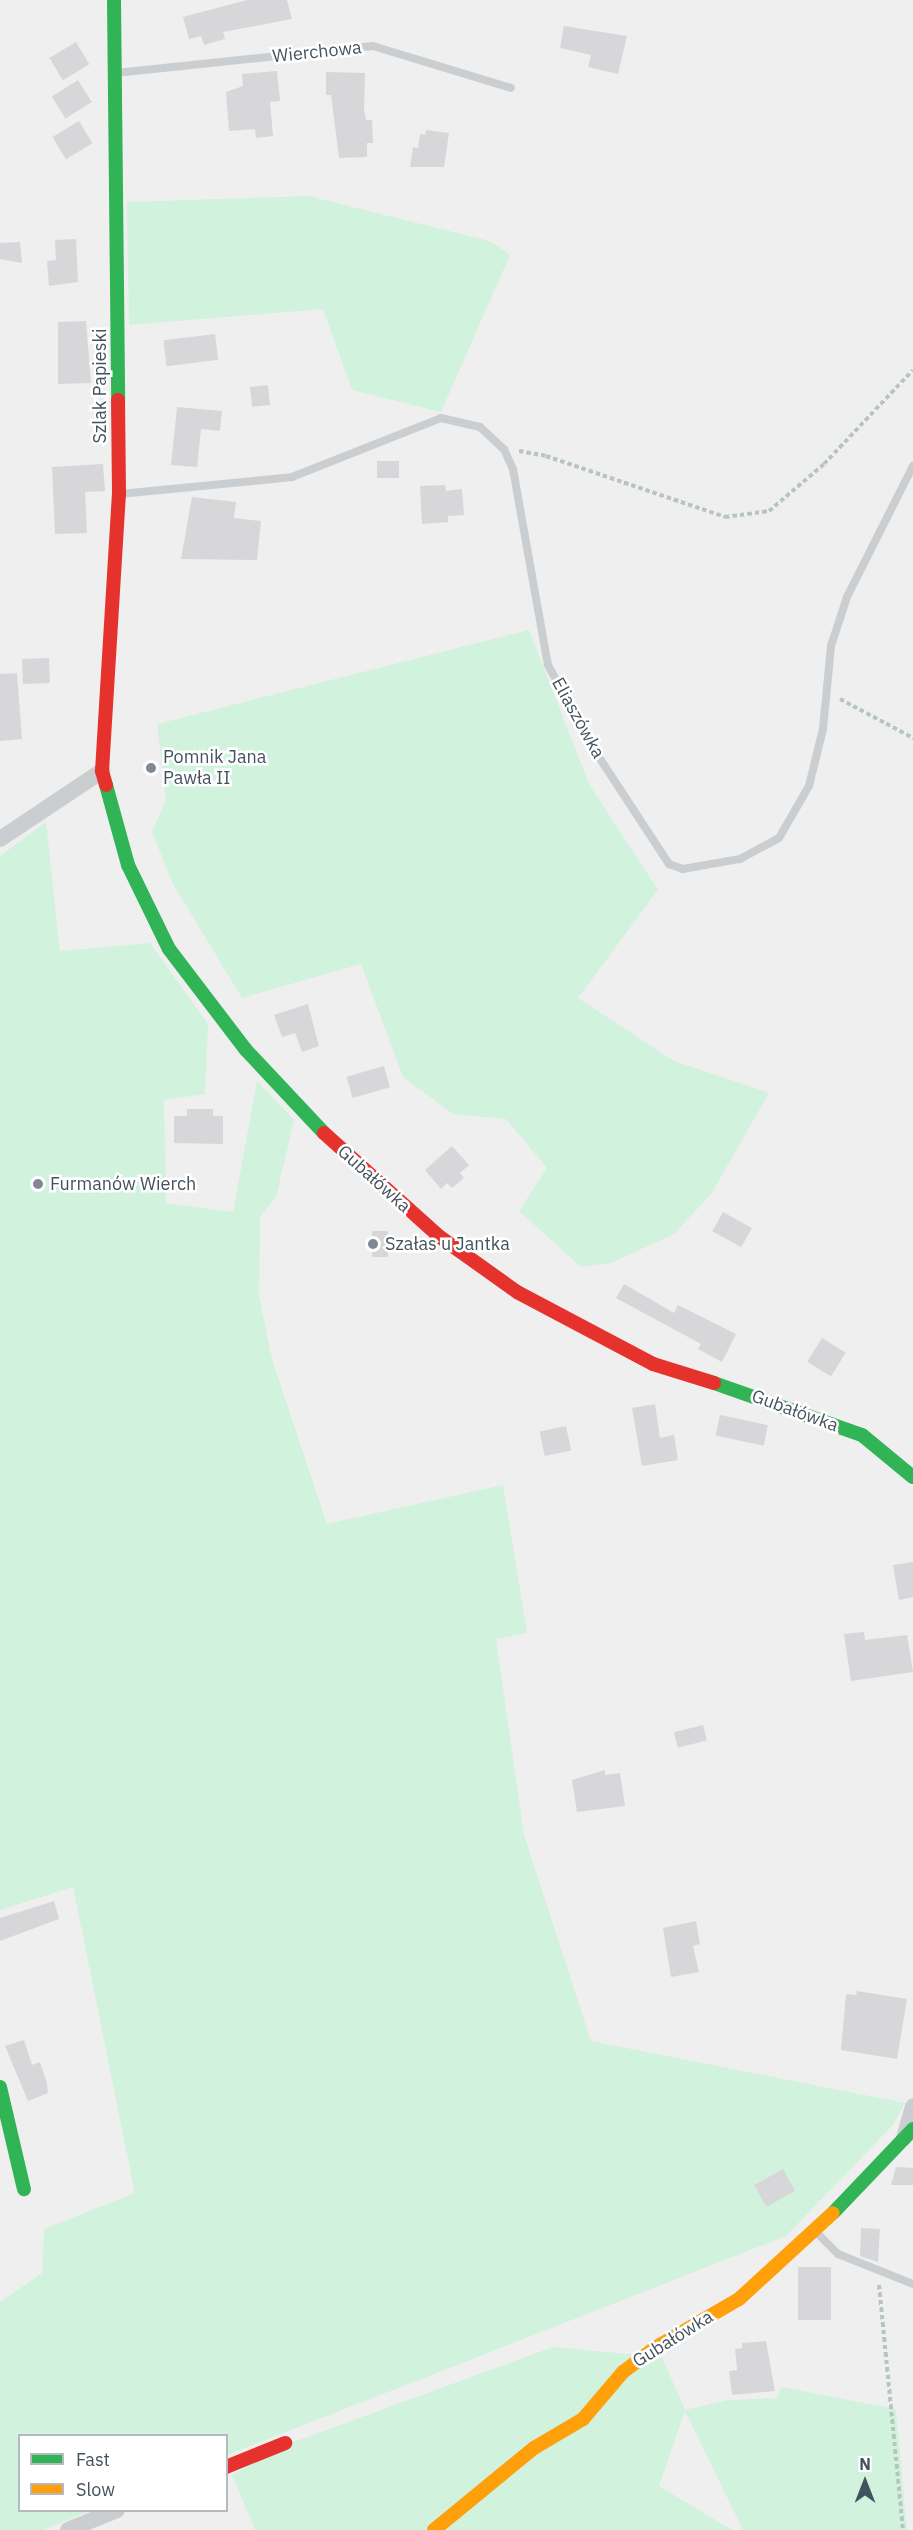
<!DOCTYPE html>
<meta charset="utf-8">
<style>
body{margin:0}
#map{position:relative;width:913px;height:2530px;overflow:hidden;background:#f0efef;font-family:"IBM Plex Sans",sans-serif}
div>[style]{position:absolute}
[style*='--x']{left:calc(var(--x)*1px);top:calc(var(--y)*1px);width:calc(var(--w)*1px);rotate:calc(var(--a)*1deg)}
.green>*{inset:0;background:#d1f2dd}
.building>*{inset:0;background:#d7d7d9;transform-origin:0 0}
.path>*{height:4px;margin-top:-2px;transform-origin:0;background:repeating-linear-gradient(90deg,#b6c5c0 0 4.5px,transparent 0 7.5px)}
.lane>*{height:8px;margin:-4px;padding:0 4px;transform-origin:4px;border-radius:4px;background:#cbced0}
.street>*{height:16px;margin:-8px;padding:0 8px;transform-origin:8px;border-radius:8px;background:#cbced0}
.fast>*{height:14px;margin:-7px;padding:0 7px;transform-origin:7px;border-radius:7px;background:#30b455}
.slow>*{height:14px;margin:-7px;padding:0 7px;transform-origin:7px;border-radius:7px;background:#ff9f0a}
.jam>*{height:14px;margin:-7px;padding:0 7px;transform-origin:7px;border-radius:7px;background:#e5322d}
.dots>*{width:16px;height:16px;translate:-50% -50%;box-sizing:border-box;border:3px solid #fff;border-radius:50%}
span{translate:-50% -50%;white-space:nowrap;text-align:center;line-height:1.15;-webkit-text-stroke:5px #fff;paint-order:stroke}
.street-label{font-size:18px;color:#44525e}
.poi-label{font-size:18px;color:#44525e}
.left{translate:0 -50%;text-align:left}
.legend{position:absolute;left:18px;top:2434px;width:210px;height:78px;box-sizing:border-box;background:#fff;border:2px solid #b4babf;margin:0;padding:8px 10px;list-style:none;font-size:18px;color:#44525e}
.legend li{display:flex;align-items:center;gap:12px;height:30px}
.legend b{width:30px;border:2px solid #b4babf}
.north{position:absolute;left:835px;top:2452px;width:60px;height:60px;-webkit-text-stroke:4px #fff;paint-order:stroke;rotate:0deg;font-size:16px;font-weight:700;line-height:24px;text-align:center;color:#44525e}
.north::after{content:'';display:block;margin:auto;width:21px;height:27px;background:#44525e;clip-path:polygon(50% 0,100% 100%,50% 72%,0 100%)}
</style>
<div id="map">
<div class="green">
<div style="clip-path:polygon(308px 196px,490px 241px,510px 255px,441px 412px,352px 390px,323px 309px,129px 325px,127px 202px)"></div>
<div style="clip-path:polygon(529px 630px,589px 784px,658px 890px,578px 998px,674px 1061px,769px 1093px,711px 1194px,674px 1234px,611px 1263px,581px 1267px,519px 1211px,547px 1168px,506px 1119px,453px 1114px,403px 1077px,361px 964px,242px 998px,173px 884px,152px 832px,166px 800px,157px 724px)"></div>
<div style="clip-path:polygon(46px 822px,60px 951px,150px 943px,208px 1024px,205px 1094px,164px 1100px,166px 1203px,233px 1212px,257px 1081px,294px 1120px,276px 1197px,260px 1217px,259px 1297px,272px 1359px,327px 1524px,503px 1485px,527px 1633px,496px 1639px,524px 1835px,591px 2041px,905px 2103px,893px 2125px,786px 2236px,227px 2455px,226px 2436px,20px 2436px,20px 2510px,90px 2511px,43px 2530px,0 2530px,0 2302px,42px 2273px,44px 2229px,135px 2193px,73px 1887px,0 1910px,0 856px)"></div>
<div style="clip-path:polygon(553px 2347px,662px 2357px,685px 2410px,728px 2400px,777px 2398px,781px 2387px,896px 2409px,907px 2530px,743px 2530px,685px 2411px,659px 2486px,732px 2530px,255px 2530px,232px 2475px,291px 2443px)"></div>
</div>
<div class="building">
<div style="clip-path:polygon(247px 0,287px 0,292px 19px,223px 32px,225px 39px,204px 45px,201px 36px,189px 39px,183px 17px)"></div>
<div style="clip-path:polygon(564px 26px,627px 36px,618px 74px,588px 67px,591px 55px,560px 48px)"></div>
<div style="left:76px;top:42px;width:26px;height:31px;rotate:59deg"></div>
<div style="clip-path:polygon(277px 71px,280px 101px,270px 102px,273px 136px,256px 138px,255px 129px,229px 131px,226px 92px,243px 86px,242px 74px)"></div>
<div style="clip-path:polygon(326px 72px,365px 73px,364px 109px,366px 120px,372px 120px,373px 143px,367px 143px,367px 157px,339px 158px,331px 95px,326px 95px)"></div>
<div style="left:78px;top:80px;width:26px;height:31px;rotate:58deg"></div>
<div style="left:79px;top:121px;width:26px;height:31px;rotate:59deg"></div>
<div style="clip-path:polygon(426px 130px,449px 133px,444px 167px,410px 167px,413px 147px,418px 148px,420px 134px,425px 135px)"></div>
<div style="clip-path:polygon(76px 239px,78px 282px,49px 286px,47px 261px,56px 260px,55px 240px)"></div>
<div style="clip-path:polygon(20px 242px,22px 263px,0 259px,0 243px)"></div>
<div style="clip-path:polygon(86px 321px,91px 383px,58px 384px,58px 322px)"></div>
<div style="left:215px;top:334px;width:26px;height:52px;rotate:83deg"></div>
<div style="left:268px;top:385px;width:20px;height:18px;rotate:84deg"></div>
<div style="clip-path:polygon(177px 407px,222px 411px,220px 431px,201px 429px,197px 467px,171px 465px)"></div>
<div style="left:399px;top:461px;width:17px;height:22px;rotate:90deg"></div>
<div style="clip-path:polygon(103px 464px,105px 491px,85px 492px,87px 533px,55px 534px,52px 467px)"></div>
<div style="clip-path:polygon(445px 485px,446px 491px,462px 489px,464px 515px,448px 516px,448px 522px,422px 524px,420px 486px)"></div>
<div style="clip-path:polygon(192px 497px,236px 502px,234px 518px,261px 521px,257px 560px,181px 559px)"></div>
<div style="left:49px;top:658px;width:25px;height:27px;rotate:88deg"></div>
<div style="clip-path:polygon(17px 673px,22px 739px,0 741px,0 674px)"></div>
<div style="clip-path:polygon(308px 1004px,319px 1046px,302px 1052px,295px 1033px,282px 1037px,274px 1015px)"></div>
<div style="left:384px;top:1066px;width:22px;height:39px;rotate:74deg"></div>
<div style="clip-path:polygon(187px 1109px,213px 1109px,213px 1116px,223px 1116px,223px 1144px,174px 1143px,174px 1116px,187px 1116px)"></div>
<div style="clip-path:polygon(452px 1146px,469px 1165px,460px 1173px,464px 1178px,452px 1188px,447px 1183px,441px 1189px,425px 1170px)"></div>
<div style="left:723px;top:1212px;width:33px;height:22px;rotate:29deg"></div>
<div style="left:372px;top:1231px;width:16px;height:26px"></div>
<div style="clip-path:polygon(624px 1284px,674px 1313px,678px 1305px,736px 1334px,722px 1362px,698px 1349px,701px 1344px,616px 1298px)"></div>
<div style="left:822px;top:1338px;width:28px;height:28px;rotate:32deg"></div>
<div style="clip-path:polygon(655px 1404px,660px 1438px,674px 1435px,678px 1460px,642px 1466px,632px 1408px)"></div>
<div style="left:720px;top:1415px;width:49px;height:21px;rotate:12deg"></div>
<div style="left:566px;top:1426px;width:25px;height:27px;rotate:78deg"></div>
<div style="clip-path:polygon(913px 1562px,913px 1597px,899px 1600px,893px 1565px)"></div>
<div style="clip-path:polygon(864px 1632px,865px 1640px,907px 1635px,913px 1672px,851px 1681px,844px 1634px)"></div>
<div style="left:703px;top:1725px;width:16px;height:30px;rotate:76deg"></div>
<div style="clip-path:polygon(605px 1770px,605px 1775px,620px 1773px,625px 1806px,577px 1812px,572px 1780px)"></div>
<div style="clip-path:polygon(54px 1901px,59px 1919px,0 1941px,0 1918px)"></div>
<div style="clip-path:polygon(696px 1921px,700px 1944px,693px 1946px,699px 1972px,671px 1977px,663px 1928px)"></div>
<div style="clip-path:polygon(857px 1991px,907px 1999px,897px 2059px,841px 2050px,846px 1994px,856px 1995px)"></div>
<div style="clip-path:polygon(24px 2040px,32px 2065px,40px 2062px,47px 2083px,48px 2093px,28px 2101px,5px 2046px)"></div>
<div style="clip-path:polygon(896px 2167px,913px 2168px,913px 2185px,891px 2185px)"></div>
<div style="left:783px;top:2169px;width:25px;height:33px;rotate:61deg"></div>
<div style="clip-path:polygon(861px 2228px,880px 2229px,878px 2262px,860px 2256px)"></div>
<div style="left:798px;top:2267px;width:33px;height:53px"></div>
<div style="clip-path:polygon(766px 2341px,775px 2391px,732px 2395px,729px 2371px,737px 2370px,735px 2349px,742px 2348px,742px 2343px)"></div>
</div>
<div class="path">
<div style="--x:519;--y:451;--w:27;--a:10"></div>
<div style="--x:546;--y:456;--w:189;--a:18.8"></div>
<div style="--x:725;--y:517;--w:44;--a:-7.8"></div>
<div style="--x:769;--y:511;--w:72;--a:-40.5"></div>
<div style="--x:824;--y:464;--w:129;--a:-46.6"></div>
<div style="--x:840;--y:699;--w:83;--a:28.1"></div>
<div style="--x:879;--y:2285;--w:246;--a:84.4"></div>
</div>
<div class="lane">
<div style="--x:116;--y:73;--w:258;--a:-6"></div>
<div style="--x:373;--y:46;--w:144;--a:16.9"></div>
<div style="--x:120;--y:494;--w:173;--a:-5.6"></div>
<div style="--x:292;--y:477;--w:160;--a:-21.6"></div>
<div style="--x:441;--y:418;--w:40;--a:13"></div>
<div style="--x:480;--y:427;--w:33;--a:43"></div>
<div style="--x:504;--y:449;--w:22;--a:66"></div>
<div style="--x:513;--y:469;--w:199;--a:79.9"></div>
<div style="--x:548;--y:665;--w:94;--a:61.5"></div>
<div style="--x:593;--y:748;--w:139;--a:56.8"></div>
<div style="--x:669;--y:864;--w:15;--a:20"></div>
<div style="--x:683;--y:869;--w:58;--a:-10"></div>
<div style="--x:740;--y:859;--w:44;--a:-28.3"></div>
<div style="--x:779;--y:838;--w:60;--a:-60"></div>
<div style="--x:809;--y:786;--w:59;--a:-76.2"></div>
<div style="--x:823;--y:729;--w:83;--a:-84.5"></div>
<div style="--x:831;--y:646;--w:52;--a:-71.9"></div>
<div style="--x:847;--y:597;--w:147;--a:-63.3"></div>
<div style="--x:817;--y:2233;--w:30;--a:45"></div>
<div style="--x:838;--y:2254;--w:81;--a:21.8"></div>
</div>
<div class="street">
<div style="--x:0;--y:839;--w:123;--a:-33.7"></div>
<div style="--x:904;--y:2138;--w:33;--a:-74"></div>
<div style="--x:68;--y:2530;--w:53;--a:-22.2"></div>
</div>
<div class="fast">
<div style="--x:114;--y:0;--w:400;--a:89.4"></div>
<div style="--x:106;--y:785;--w:83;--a:74.6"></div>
<div style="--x:128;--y:865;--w:93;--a:64"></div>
<div style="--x:169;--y:949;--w:127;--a:52.7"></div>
<div style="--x:246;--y:1050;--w:114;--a:46.8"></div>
<div style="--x:714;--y:1383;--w:157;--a:19.4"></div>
<div style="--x:862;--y:1435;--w:66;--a:39.5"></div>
<div style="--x:0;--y:2087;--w:105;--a:76.8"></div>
<div style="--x:833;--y:2213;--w:116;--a:-46.4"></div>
</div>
<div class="slow">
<div style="--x:434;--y:2530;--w:129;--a:-39.4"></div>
<div style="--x:534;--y:2448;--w:57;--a:-30.6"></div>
<div style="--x:583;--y:2419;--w:62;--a:-49.6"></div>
<div style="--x:623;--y:2372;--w:38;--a:-37"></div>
<div style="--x:653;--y:2349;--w:99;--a:-30.2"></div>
<div style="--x:739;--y:2299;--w:127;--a:-42.5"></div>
</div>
<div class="jam">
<div style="--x:106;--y:785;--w:15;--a:-106"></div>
<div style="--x:102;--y:771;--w:278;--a:-86.5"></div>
<div style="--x:119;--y:494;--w:94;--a:-90.6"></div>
<div style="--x:324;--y:1133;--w:156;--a:41.9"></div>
<div style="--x:440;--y:1237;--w:95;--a:35.5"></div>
<div style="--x:517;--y:1292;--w:154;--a:27.9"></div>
<div style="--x:653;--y:1364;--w:64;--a:17.3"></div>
<div style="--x:226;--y:2467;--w:64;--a:-22.1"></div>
</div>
<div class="dots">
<div style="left:151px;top:768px;background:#808991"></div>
<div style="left:38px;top:1184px;background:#808991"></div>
<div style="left:373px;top:1244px;background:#808991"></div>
</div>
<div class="street-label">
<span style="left:317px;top:52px;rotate:-6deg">Wierchowa</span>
<span style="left:100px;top:386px;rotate:-90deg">Szlak Papieski</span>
<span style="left:578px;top:718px;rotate:61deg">Eliaszówka</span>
<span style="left:374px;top:1179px;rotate:42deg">Gubałówka</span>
<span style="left:795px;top:1411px;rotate:20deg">Gubałówka</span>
<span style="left:673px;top:2339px;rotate:-32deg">Gubałówka</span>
</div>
<div class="poi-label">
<span class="left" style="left:163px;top:768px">Pomnik Jana<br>Pawła II</span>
<span class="left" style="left:50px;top:1184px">Furmanów Wierch</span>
<span class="left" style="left:385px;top:1244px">Szałas u Jantka</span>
</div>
<ul class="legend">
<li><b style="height:8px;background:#30b455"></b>Fast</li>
<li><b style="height:8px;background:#ff9f0a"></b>Slow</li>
</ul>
<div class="north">N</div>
</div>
